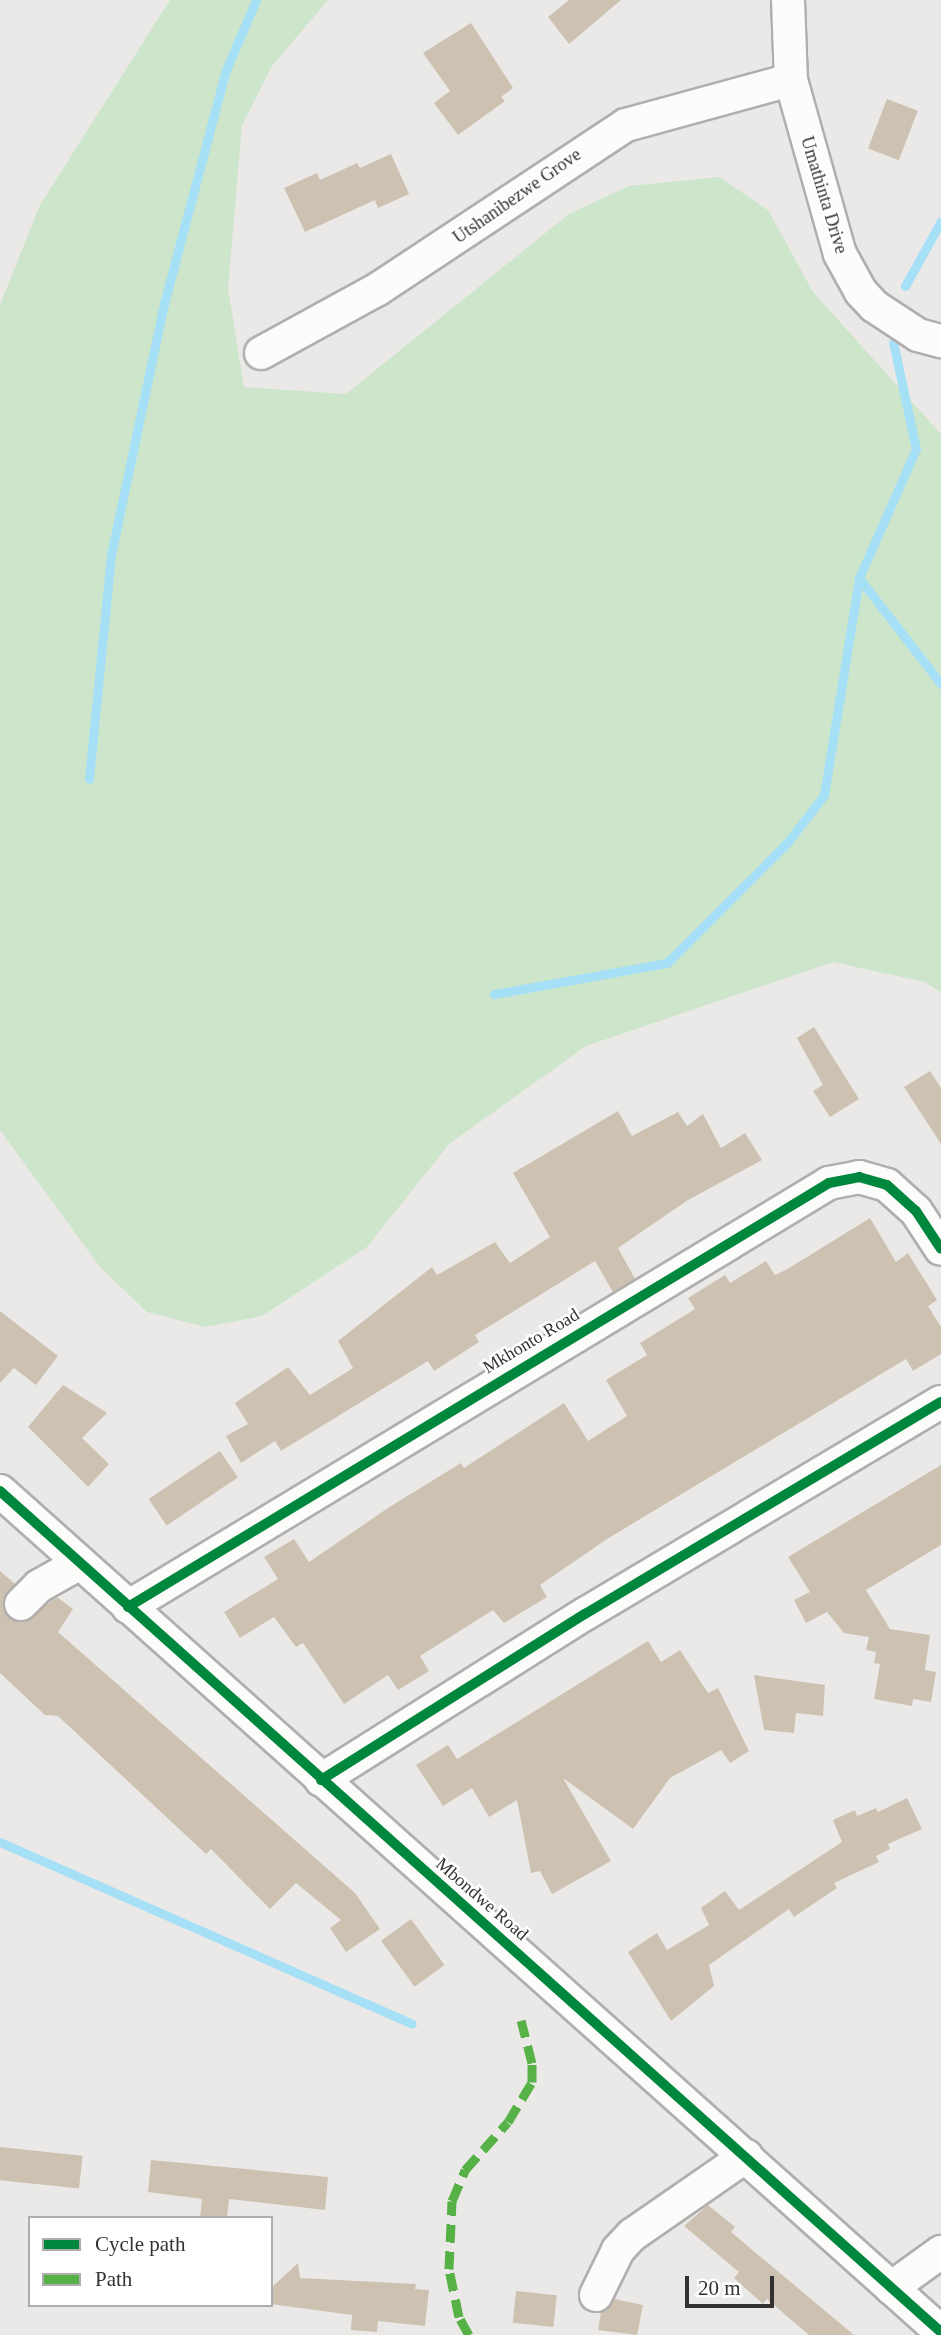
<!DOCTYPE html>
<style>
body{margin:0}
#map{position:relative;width:941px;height:2335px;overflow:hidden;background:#ebe9e7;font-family:"Times New Roman",serif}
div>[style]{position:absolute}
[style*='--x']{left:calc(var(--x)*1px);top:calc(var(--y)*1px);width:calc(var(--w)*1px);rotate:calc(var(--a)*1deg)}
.green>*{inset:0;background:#cde5ca}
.stream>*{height:9px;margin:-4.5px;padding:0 4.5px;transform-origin:4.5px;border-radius:4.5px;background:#a6e0f7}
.building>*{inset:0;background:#cdc2b1;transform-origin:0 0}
.roads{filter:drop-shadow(2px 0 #b0afae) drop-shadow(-2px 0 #b0afae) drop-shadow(0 2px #b0afae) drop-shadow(0 -2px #b0afae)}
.minor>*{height:32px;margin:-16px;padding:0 16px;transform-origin:16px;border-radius:16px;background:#fcfcfb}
.quiet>*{height:9px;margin-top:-4.5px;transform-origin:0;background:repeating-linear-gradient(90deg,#56b246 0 18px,transparent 0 27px)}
.cycleway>*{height:10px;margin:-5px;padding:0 5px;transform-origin:5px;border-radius:5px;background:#00873e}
span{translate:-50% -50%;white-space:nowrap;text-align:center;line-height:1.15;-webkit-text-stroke:5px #fff;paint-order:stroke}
.street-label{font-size:18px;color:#333231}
.legend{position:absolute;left:28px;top:2216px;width:245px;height:91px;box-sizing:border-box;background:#fff;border:2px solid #adadad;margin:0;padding:9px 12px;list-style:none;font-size:21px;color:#333231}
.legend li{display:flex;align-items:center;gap:14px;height:35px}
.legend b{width:35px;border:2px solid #adadad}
.scale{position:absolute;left:685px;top:2276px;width:89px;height:32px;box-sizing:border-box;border:4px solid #333231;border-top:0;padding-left:9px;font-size:21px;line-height:24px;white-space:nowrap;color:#333231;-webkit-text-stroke:5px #fff;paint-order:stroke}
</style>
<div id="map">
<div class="green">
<div style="clip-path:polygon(170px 0,328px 0,272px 66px,242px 125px,228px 288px,244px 387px,346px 394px,569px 214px,629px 186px,719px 177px,768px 210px,813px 292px,941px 434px,941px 993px,925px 982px,833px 962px,586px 1046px,449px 1144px,367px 1247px,262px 1316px,205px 1327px,147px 1312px,100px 1267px,0 1130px,0 305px,40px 205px)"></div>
</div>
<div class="stream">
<div style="--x:905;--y:286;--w:74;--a:-61"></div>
<div style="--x:859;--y:578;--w:134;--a:52.3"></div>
<div style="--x:89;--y:779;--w:225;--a:-84.4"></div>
<div style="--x:111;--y:555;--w:257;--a:-78.1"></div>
<div style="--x:164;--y:304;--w:242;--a:-75.2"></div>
<div style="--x:226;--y:70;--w:76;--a:-66.8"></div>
<div style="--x:494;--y:994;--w:176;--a:-10.2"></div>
<div style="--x:667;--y:963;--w:170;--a:-45"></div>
<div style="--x:787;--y:843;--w:61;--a:-52.4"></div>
<div style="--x:824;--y:795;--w:220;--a:-80.8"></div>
<div style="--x:859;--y:578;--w:141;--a:-66.2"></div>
<div style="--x:916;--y:449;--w:109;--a:-102.1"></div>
<div style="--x:0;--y:1842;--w:450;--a:23.8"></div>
</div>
<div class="building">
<div style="clip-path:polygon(569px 0,621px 0,569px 44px,548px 17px)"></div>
<div style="clip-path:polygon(471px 23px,513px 88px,501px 97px,505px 101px,458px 135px,434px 103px,450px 91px,423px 53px)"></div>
<div style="left:887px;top:99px;width:33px;height:53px;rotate:21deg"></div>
<div style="clip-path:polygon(391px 154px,409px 194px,378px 208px,375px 200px,305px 232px,284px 188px,317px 173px,320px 180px,357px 163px,360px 168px)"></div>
<div style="clip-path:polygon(814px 1027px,859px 1099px,830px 1117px,813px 1091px,823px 1085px,797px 1038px)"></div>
<div style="clip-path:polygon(930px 1071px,941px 1088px,941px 1144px,904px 1087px)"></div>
<div style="clip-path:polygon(618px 1111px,632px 1136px,678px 1112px,687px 1126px,703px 1114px,721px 1148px,745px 1133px,762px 1160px,688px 1200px,618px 1248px,635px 1279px,613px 1292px,595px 1261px,475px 1335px,479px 1342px,434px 1371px,428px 1361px,281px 1451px,275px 1441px,241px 1463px,226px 1436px,248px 1424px,235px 1403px,288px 1367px,310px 1395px,353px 1368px,338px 1341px,432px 1267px,437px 1275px,495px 1242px,510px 1263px,550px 1237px,513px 1173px)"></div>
<div style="clip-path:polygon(870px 1218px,896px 1262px,908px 1253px,937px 1300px,928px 1306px,941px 1327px,941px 1354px,913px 1371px,906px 1359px,607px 1539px,540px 1585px,547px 1597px,504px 1623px,493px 1610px,420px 1656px,429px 1671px,398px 1690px,388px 1675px,344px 1704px,303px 1643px,296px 1647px,274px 1617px,240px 1638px,224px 1612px,278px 1579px,264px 1557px,294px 1539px,309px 1562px,391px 1506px,461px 1463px,464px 1468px,564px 1403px,588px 1441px,627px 1416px,606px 1380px,647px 1355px,640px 1343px,695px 1309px,688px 1298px,725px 1275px,730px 1283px,766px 1261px,775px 1275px,786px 1270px)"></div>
<div style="clip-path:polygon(0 1311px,58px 1356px,36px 1385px,14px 1368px,0 1383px)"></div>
<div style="clip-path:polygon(63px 1385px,107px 1413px,82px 1438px,109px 1464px,88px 1487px,28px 1427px)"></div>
<div style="left:220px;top:1451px;width:32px;height:86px;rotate:56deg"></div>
<div style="clip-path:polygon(941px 1465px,941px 1545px,866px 1590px,890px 1629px,930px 1635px,925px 1670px,936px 1672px,931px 1702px,913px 1699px,912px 1706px,874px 1699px,880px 1664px,874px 1663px,876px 1652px,866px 1650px,869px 1637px,844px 1633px,827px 1612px,806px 1623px,794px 1600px,810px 1592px,788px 1557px)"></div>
<div style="clip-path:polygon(0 1571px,15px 1584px,3px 1600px,9px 1617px,26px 1621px,57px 1597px,73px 1609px,58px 1632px,355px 1893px,380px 1929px,346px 1952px,330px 1928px,341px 1920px,296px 1883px,270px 1909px,211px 1849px,206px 1854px,58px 1716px,45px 1715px,0 1673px)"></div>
<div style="clip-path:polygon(648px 1641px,661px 1662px,680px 1650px,708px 1693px,718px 1688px,749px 1751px,730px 1763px,721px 1750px,670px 1778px,633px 1829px,563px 1778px,611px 1861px,552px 1894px,540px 1871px,531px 1873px,517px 1800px,489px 1817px,472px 1788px,443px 1806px,416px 1765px,448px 1745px,457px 1759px)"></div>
<div style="clip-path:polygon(754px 1675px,825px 1685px,823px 1716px,796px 1713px,794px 1733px,764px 1730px)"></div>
<div style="clip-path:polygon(907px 1798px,922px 1829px,888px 1844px,890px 1849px,876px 1856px,879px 1862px,834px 1883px,837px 1888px,794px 1917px,789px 1909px,709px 1965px,714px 1986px,671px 2021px,628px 1952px,657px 1933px,667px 1950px,709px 1925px,701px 1908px,725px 1891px,739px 1910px,842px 1842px,833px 1820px,855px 1810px,857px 1816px,876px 1808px,878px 1812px)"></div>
<div style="left:411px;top:1919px;width:57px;height:37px;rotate:54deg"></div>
<div style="left:0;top:2147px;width:83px;height:33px;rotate:6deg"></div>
<div style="clip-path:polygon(151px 2160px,328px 2177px,325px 2210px,229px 2199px,227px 2218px,200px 2218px,202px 2199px,148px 2192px)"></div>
<div style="clip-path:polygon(708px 2205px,735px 2227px,731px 2232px,854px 2335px,809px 2335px,767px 2299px,763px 2304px,734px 2278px,739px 2272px,684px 2226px)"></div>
<div style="clip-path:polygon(298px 2263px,300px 2278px,416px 2284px,415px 2289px,429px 2290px,425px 2326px,378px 2321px,377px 2332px,351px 2330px,352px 2315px,271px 2304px,271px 2288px)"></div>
<div style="left:516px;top:2291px;width:41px;height:32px;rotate:6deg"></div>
<div style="clip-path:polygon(614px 2299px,643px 2305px,637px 2335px,598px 2330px,601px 2312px)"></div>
</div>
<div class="roads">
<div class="minor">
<div style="--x:788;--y:0;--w:80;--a:87.9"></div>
<div style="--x:791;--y:80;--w:181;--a:74.3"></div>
<div style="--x:840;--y:254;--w:43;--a:61.1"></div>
<div style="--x:861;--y:292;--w:19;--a:47"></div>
<div style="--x:874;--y:306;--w:53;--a:33.4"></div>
<div style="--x:918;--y:335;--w:24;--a:15"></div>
<div style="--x:261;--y:353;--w:133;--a:-28.7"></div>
<div style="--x:378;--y:289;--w:297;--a:-33.5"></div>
<div style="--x:626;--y:125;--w:171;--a:-15.3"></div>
<div style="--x:0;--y:1491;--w:1262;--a:41.79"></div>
<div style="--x:21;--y:1604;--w:25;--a:-45"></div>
<div style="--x:39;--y:1586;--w:47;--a:-29.3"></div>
<div style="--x:128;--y:1607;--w:819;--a:-31.17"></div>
<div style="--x:829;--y:1183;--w:31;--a:-11"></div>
<div style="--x:859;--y:1177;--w:29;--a:16"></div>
<div style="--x:887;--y:1185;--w:39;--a:42"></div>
<div style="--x:916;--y:1211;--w:45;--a:56.7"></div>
<div style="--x:321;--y:1780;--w:312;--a:-32.2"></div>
<div style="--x:585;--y:1614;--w:414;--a:-30.8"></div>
<div style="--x:891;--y:2288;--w:62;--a:-35.8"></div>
<div style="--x:596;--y:2295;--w:50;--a:-63.9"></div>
<div style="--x:618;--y:2250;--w:21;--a:-47"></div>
<div style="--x:632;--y:2235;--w:139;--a:-34.7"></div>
</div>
</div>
<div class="quiet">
<div style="--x:469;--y:2335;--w:21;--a:-119"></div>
<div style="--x:459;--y:2317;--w:49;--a:-101.8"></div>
<div style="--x:449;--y:2269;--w:68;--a:-87.5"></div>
<div style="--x:452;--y:2201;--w:34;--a:-67"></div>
<div style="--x:465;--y:2170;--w:64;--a:-48.1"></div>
<div style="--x:508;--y:2122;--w:47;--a:-59"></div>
<div style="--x:532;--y:2082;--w:19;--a:-90"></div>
<div style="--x:532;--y:2063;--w:44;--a:-104.3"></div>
</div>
<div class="cycleway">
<div style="--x:0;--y:1491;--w:1262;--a:41.79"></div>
<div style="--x:128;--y:1607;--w:819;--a:-31.17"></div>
<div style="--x:829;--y:1183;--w:31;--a:-11"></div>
<div style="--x:859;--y:1177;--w:29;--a:16"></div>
<div style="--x:887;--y:1185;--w:39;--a:42"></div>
<div style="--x:916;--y:1211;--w:45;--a:56.7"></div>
<div style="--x:321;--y:1780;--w:312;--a:-32.2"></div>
<div style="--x:585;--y:1614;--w:414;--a:-30.8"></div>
</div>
<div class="street-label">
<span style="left:824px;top:195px;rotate:73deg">Umathinta Drive</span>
<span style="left:517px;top:196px;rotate:-35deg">Utshanibezwe Grove</span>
<span style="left:531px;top:1341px;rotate:-31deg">Mkhonto Road</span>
<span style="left:482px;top:1899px;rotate:41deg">Mbondwe Road</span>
</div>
<ul class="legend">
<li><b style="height:9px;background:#00873e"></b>Cycle path</li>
<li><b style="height:9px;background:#56b246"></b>Path</li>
</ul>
<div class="scale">20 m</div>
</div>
